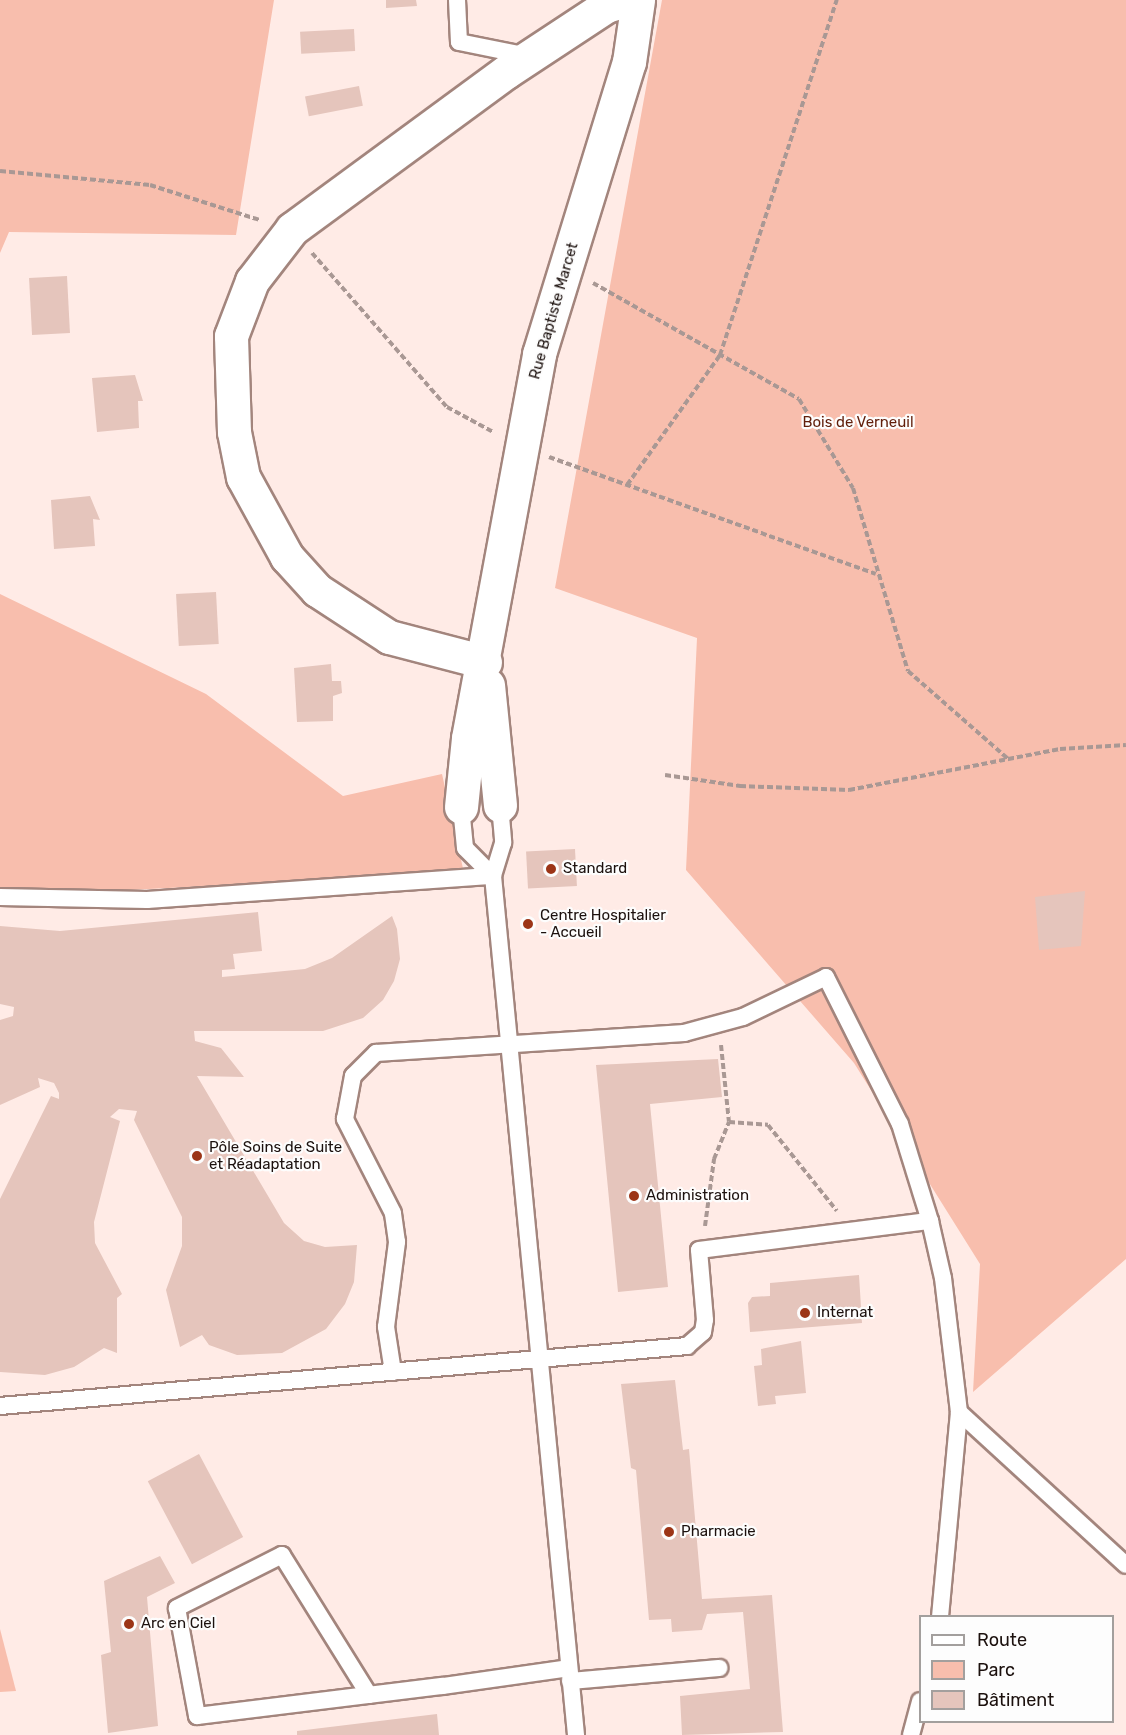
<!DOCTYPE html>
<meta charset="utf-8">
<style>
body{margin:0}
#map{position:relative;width:1126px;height:1735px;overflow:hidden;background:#ffebe6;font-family:Rubik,sans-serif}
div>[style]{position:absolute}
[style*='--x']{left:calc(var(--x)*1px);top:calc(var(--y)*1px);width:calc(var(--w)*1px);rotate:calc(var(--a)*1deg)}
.green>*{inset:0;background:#f8bead}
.building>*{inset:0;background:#e5c5bc;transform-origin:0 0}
.path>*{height:4px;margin-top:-2px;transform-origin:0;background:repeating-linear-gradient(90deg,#a99894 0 6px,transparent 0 9px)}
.roads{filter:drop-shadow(2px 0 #a3857d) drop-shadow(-2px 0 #a3857d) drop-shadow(0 2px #a3857d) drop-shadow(0 -2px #a3857d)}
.service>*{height:16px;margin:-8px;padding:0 8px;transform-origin:8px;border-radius:8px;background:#fff}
.minor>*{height:33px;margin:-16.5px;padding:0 16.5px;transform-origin:16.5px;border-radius:16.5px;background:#fff}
.dots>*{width:16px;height:16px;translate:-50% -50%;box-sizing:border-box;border:3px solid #fdfdfd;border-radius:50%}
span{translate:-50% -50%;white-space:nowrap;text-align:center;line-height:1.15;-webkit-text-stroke:4.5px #fdfdfd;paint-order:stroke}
.street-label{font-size:15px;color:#1c110e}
.park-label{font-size:15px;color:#621f0b}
.poi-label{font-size:15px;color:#1c110e}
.left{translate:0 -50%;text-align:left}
.legend{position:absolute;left:919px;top:1615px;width:195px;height:108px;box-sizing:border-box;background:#fdfdfd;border:2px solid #a39f9d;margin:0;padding:8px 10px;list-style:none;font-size:18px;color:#1c110e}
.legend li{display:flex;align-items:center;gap:12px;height:30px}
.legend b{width:30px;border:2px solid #a39f9d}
</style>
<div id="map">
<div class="green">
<div style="clip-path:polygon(0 0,274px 0,236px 235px,9px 232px,0 253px)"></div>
<div style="clip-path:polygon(662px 0,1126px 0,1126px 1259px,973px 1392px,980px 1264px,854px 1063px,686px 870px,697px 638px,555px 588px)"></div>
<div style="clip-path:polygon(0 594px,206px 694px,343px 796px,442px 774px,464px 873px,31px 895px,0 890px)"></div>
<div style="clip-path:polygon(0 1629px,16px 1691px,0 1692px)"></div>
</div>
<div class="building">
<div style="clip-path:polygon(386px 0,416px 0,417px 6px,386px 8px)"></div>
<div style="left:354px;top:29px;width:22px;height:54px;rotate:87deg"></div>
<div style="left:359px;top:86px;width:20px;height:55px;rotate:79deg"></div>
<div style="left:67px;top:276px;width:57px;height:38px;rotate:87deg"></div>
<div style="clip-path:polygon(135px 375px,143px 401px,138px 401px,139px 428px,97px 432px,92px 378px)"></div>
<div style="clip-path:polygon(90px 496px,100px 520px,93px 519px,95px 546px,54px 549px,51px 500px)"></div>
<div style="left:216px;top:592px;width:52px;height:40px;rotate:87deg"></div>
<div style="clip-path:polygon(331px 664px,332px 681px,341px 681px,342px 693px,333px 696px,333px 721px,297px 722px,294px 668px)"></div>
<div style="left:575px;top:849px;width:37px;height:49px;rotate:87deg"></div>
<div style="clip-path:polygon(1085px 891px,1081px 946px,1039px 950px,1035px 897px)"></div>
<div style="clip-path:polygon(258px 912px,262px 951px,233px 954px,235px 969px,222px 970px,222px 977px,305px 969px,332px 958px,392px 916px,397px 929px,400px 959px,394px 981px,383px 1000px,363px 1018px,323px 1031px,194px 1031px,195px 1041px,221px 1048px,244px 1077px,197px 1076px,284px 1223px,304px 1241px,325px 1247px,357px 1245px,354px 1282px,345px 1304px,326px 1329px,282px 1353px,237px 1355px,209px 1345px,202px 1335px,180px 1347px,166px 1290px,182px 1246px,182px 1217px,134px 1120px,137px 1111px,119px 1109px,110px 1117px,120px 1121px,94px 1222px,95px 1243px,122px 1294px,117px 1298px,117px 1353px,104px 1348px,74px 1367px,45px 1375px,0 1372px,0 1199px,51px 1096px,59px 1099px,59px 1093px,54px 1083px,38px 1078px,40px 1087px,0 1105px,0 1020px,13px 1016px,14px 1007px,0 1004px,0 926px,60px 931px)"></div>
<div style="clip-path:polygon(718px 1059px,722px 1097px,650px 1104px,668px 1287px,618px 1292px,596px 1065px)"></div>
<div style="clip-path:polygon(859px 1275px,862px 1323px,750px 1332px,748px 1303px,752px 1297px,770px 1296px,770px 1283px)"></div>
<div style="clip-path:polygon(801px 1341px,806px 1393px,775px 1396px,776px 1404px,758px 1406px,754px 1366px,762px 1365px,761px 1349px)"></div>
<div style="clip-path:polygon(675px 1380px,683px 1450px,689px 1449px,702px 1599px,772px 1595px,783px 1732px,682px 1735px,680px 1696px,750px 1689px,743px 1612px,707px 1614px,702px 1630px,672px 1632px,671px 1619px,649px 1620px,636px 1470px,631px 1468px,621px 1384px)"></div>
<div style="left:199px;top:1454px;width:94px;height:58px;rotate:62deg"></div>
<div style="clip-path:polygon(160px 1556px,175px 1583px,147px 1597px,158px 1726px,108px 1733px,101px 1655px,111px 1652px,104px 1581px)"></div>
<div style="clip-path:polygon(437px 1714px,439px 1735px,297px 1735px,297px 1731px)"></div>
</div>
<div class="path">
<div style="--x:0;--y:171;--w:151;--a:5.3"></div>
<div style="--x:150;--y:185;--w:115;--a:17.7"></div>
<div style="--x:312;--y:253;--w:205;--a:48.8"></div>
<div style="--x:447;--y:407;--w:52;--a:28.5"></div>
<div style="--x:593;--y:283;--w:236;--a:29.4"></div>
<div style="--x:799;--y:399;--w:104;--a:58.8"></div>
<div style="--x:853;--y:488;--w:191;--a:73.3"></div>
<div style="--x:908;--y:671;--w:133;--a:41.3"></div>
<div style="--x:549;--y:457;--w:347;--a:19.7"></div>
<div style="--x:627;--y:485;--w:160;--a:-54.4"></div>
<div style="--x:720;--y:355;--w:374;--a:-71.8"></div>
<div style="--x:665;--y:775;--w:76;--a:8.3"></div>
<div style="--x:740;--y:786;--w:109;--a:2.1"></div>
<div style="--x:849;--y:790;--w:215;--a:-11"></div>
<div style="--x:1060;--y:749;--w:66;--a:-3.5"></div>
<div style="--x:721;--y:1045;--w:77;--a:84.1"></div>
<div style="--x:705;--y:1226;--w:68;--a:-82.3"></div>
<div style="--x:714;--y:1159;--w:40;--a:-68"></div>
<div style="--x:729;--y:1122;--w:39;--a:4"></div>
<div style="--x:768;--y:1125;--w:110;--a:51.3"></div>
</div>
<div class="roads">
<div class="service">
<div style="--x:457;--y:0;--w:42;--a:87.3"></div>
<div style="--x:459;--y:42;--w:70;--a:11.5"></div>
<div style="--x:500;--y:805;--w:38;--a:85"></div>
<div style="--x:503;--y:843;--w:34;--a:107"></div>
<div style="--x:493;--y:876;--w:863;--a:84.48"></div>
<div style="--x:461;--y:807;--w:41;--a:84.4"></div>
<div style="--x:465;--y:848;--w:40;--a:45"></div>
<div style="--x:0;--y:897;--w:147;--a:1.2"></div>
<div style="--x:147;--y:900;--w:347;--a:-4"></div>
<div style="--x:393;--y:1372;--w:46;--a:-98.8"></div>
<div style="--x:386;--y:1327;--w:86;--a:-82.6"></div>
<div style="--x:397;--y:1242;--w:29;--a:-98"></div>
<div style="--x:393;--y:1213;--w:106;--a:-117.1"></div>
<div style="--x:345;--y:1119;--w:44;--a:-79.5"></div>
<div style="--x:353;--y:1076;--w:33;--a:-45"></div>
<div style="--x:376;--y:1053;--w:309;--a:-3.7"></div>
<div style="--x:684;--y:1033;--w:61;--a:-15.2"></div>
<div style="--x:743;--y:1017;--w:92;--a:-25.7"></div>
<div style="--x:826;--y:977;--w:165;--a:63.3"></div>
<div style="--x:900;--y:1124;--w:102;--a:72.8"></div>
<div style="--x:0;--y:1406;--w:690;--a:-4.99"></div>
<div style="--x:687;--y:1346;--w:21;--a:-41"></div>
<div style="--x:703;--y:1332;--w:12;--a:-81"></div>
<div style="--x:705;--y:1320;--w:70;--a:-94.9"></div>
<div style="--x:699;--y:1250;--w:233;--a:-7.2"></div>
<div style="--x:930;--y:1221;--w:58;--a:77.2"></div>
<div style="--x:943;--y:1278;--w:135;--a:83.2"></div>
<div style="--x:959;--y:1412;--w:205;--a:95.3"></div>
<div style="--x:959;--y:1412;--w:226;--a:42.5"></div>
<div style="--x:570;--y:1681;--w:150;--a:-5"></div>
<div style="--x:369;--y:1695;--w:165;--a:-121.9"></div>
<div style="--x:282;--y:1555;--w:118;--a:153.2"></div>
<div style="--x:177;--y:1608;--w:110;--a:79.5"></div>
<div style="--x:197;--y:1716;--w:248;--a:-7"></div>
<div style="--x:443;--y:1686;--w:127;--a:-8.1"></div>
<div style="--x:911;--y:1735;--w:35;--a:-75"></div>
</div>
<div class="minor">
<div style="--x:485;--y:662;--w:99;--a:-165.4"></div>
<div style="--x:389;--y:637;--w:86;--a:-146.9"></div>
<div style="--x:317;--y:590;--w:45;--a:-132.3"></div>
<div style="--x:287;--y:557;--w:91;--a:-118.8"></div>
<div style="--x:243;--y:477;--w:46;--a:-101.3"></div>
<div style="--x:234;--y:432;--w:96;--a:-91.8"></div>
<div style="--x:231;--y:336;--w:59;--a:-69.1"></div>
<div style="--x:252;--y:281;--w:66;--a:-52.4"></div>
<div style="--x:292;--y:229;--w:265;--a:-36.3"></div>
<div style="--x:506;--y:72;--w:120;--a:-33.4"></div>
<div style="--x:606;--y:6;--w:21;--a:-17"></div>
<div style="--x:488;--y:685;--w:121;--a:84.3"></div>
<div style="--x:461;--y:807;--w:69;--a:-84.2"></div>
<div style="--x:468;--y:738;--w:391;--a:-79.5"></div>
<div style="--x:539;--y:354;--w:306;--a:-72.9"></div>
<div style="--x:629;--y:62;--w:63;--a:-81.7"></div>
</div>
</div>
<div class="dots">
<div style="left:551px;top:869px;background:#9c3517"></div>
<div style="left:528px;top:924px;background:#9c3517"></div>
<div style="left:197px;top:1156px;background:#9c3517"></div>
<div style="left:634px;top:1196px;background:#9c3517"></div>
<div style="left:805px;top:1313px;background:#9c3517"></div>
<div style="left:669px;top:1532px;background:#9c3517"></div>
<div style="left:129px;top:1624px;background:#9c3517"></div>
</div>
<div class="street-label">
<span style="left:554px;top:311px;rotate:-74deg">Rue Baptiste Marcet</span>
</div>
<div class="park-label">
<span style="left:858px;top:423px">Bois de Verneuil</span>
</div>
<div class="poi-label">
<span class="left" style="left:563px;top:869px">Standard</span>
<span class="left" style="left:540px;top:924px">Centre Hospitalier<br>- Accueil</span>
<span class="left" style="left:209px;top:1156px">Pôle Soins de Suite<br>et Réadaptation</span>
<span class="left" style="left:646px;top:1196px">Administration</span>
<span class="left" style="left:817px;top:1313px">Internat</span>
<span class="left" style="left:681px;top:1532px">Pharmacie</span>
<span class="left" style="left:141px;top:1624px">Arc en Ciel</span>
</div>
<ul class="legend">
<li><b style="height:8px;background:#fff"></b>Route</li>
<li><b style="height:16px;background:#f8bead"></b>Parc</li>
<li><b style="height:16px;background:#e5c5bc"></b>Bâtiment</li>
</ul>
</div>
